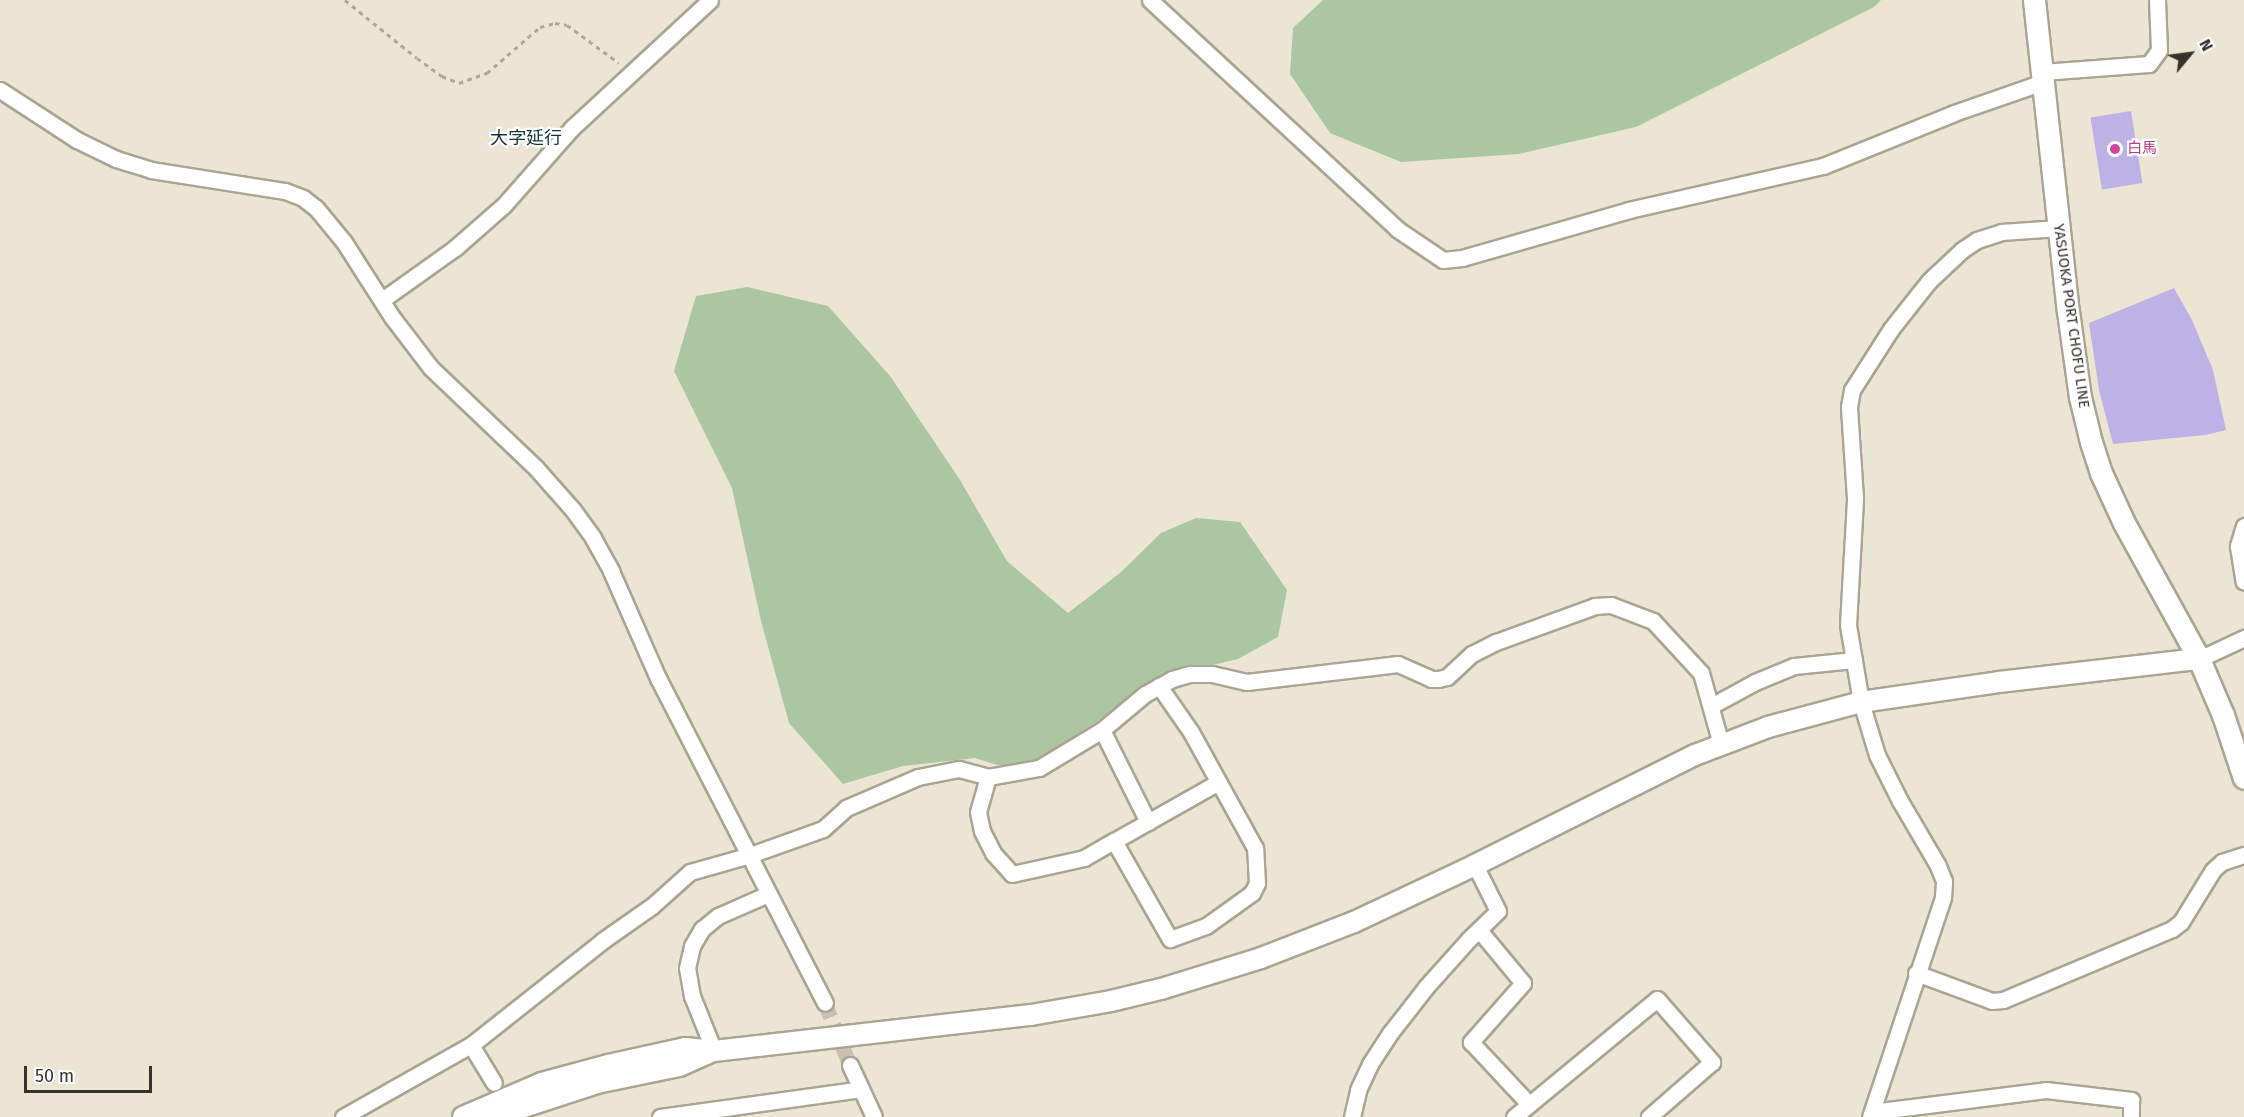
<!DOCTYPE html>
<meta charset="utf-8">
<style>
body{margin:0}
#map{position:relative;width:2244px;height:1117px;overflow:hidden;background:#ece5d3;font-family:"Fira Sans","Noto Sans JP",sans-serif}
div>[style]{position:absolute}
[style*='--x']{left:calc(var(--x)*1px);top:calc(var(--y)*1px);width:calc(var(--w)*1px);rotate:calc(var(--a)*1deg)}
.green>*{inset:0;background:#abc7a1}
.building>*{inset:0;background:#bdb2e6;transform-origin:0 0}
.minor-tunnel>*{height:15px;margin-top:-7.5px;transform-origin:0;background:repeating-linear-gradient(90deg,#c7c1b2 0 15px,transparent 0 23px)}
.path>*{height:3px;margin-top:-1.5px;transform-origin:0;background:repeating-linear-gradient(90deg,#aea99a 0 4.5px,transparent 0 9px)}
.roads{filter:drop-shadow(2px 0 #aaa492) drop-shadow(-2px 0 #aaa492) drop-shadow(0 2px #aaa492) drop-shadow(0 -2px #aaa492)}
.minor>*{height:15px;margin:-7.5px;padding:0 7.5px;transform-origin:7.5px;border-radius:7.5px;background:#fff}
.tertiary>*{height:20px;margin:-10px;padding:0 10px;transform-origin:10px;border-radius:10px;background:#fff}
.secondary>*{height:21px;margin:-10.5px;padding:0 10.5px;transform-origin:10.5px;border-radius:10.5px;background:#fff}
.dots>*{width:16px;height:16px;translate:-50% -50%;box-sizing:border-box;border:3px solid #fff;border-radius:50%}
span{translate:-50% -50%;white-space:nowrap;text-align:center;line-height:1.15;-webkit-text-stroke:4.5px #fff;paint-order:stroke}
.hotel-label{font-size:15px;color:#b23c85}
.left{translate:0 -50%;text-align:left}
.street-label{font-size:15px;color:#35332c}
.quarter-label{font-size:18px;color:#123534}
.north{position:absolute;left:2160px;top:24px;width:60px;height:60px;-webkit-text-stroke:4px #fff;paint-order:stroke;rotate:61deg;font-size:16px;font-weight:700;line-height:24px;text-align:center;color:#35332c}
.north::after{content:'';display:block;margin:auto;width:21px;height:27px;background:#35332c;clip-path:polygon(50% 0,100% 100%,50% 72%,0 100%)}
.scale{position:absolute;left:24px;top:1066px;width:128px;height:27px;box-sizing:border-box;border:3px solid #35332c;border-top:0;padding-left:8px;font-size:18px;line-height:21px;white-space:nowrap;color:#35332c;-webkit-text-stroke:4px #fff;paint-order:stroke}
</style>
<div id="map">
<div class="green">
<div style="clip-path:polygon(1323px 0,1881px 0,1874px 7px,1636px 127px,1519px 154px,1401px 162px,1330px 133px,1290px 74px,1293px 28px)"></div>
<div style="clip-path:polygon(747px 287px,828px 306px,890px 376px,960px 480px,1007px 561px,1068px 613px,1120px 573px,1161px 533px,1196px 518px,1240px 522px,1287px 590px,1278px 637px,1238px 659px,1165px 676px,1025px 769px,997px 765px,975px 758px,903px 766px,843px 784px,789px 723px,761px 621px,732px 488px,674px 371px,696px 296px)"></div>
</div>
<div class="building">
<div style="left:2131px;top:111px;width:73px;height:41px;rotate:81deg"></div>
<div style="clip-path:polygon(2174px 288px,2192px 320px,2213px 370px,2226px 430px,2205px 435px,2113px 444px,2099px 390px,2089px 323px)"></div>
</div>
<div class="minor-tunnel">
<div style="--x:825;--y:1003;--w:67;--a:68"></div>
</div>
<div class="path">
<div style="--x:345;--y:0;--w:92;--a:38.9"></div>
<div style="--x:417;--y:58;--w:31;--a:36"></div>
<div style="--x:442;--y:76;--w:18;--a:22"></div>
<div style="--x:459;--y:83;--w:30;--a:-20"></div>
<div style="--x:487;--y:73;--w:70;--a:-41"></div>
<div style="--x:540;--y:27;--w:16;--a:-15"></div>
<div style="--x:555;--y:23;--w:12;--a:9"></div>
<div style="--x:567;--y:25;--w:64;--a:36.2"></div>
</div>
<div class="roads">
<div class="minor">
<div style="--x:1150;--y:0;--w:337;--a:42.8"></div>
<div style="--x:1397;--y:229;--w:55;--a:34"></div>
<div style="--x:1443;--y:260;--w:19;--a:-6"></div>
<div style="--x:1462;--y:258;--w:174;--a:-16"></div>
<div style="--x:1629;--y:210;--w:199;--a:-12.8"></div>
<div style="--x:1823;--y:166;--w:141;--a:-22"></div>
<div style="--x:1954;--y:113;--w:94;--a:-19.2"></div>
<div style="--x:2042;--y:72;--w:107;--a:-4.3"></div>
<div style="--x:2149;--y:64;--w:17;--a:-54"></div>
<div style="--x:2159;--y:50;--w:50;--a:-92.3"></div>
<div style="--x:0;--y:90;--w:92;--a:33"></div>
<div style="--x:77;--y:140;--w:43;--a:26"></div>
<div style="--x:116;--y:159;--w:37;--a:17"></div>
<div style="--x:151;--y:170;--w:136;--a:8.9"></div>
<div style="--x:285;--y:191;--w:19;--a:21"></div>
<div style="--x:303;--y:198;--w:16;--a:38"></div>
<div style="--x:316;--y:208;--w:44;--a:50.5"></div>
<div style="--x:344;--y:242;--w:89;--a:57.4"></div>
<div style="--x:392;--y:317;--w:64;--a:52.6"></div>
<div style="--x:431;--y:368;--w:145;--a:43.6"></div>
<div style="--x:536;--y:468;--w:56;--a:48.6"></div>
<div style="--x:573;--y:510;--w:34;--a:54"></div>
<div style="--x:593;--y:538;--w:38;--a:61"></div>
<div style="--x:611;--y:571;--w:117;--a:66.3"></div>
<div style="--x:658;--y:678;--w:365;--a:62.8"></div>
<div style="--x:382;--y:300;--w:90;--a:-35.5"></div>
<div style="--x:455;--y:248;--w:65;--a:-41.3"></div>
<div style="--x:504;--y:205;--w:103;--a:-48.6"></div>
<div style="--x:572;--y:128;--w:188;--a:-42.8"></div>
<div style="--x:2244;--y:526;--w:21;--a:107"></div>
<div style="--x:2238;--y:546;--w:36;--a:81"></div>
<div style="--x:2199;--y:659;--w:50;--a:-25"></div>
<div style="--x:1711;--y:706;--w:50;--a:-28.6"></div>
<div style="--x:1755;--y:682;--w:42;--a:-22.3"></div>
<div style="--x:1794;--y:666;--w:60;--a:-5.7"></div>
<div style="--x:1102;--y:730;--w:103;--a:63.4"></div>
<div style="--x:988;--y:777;--w:36;--a:106"></div>
<div style="--x:978;--y:812;--w:19;--a:78"></div>
<div style="--x:982;--y:831;--w:25;--a:63"></div>
<div style="--x:993;--y:853;--w:28;--a:48"></div>
<div style="--x:1012;--y:874;--w:74;--a:-12.5"></div>
<div style="--x:1084;--y:858;--w:34;--a:-30"></div>
<div style="--x:1114;--y:841;--w:113;--a:60.3"></div>
<div style="--x:1170;--y:939;--w:38;--a:-20"></div>
<div style="--x:1206;--y:926;--w:57;--a:-35.7"></div>
<div style="--x:1252;--y:893;--w:11;--a:-63"></div>
<div style="--x:1257;--y:883;--w:35;--a:-93"></div>
<div style="--x:1255;--y:848;--w:132;--a:-118.9"></div>
<div style="--x:1191;--y:732;--w:56;--a:-124.8"></div>
<div style="--x:1114;--y:841;--w:118;--a:-29.4"></div>
<div style="--x:1479;--y:930;--w:69;--a:50.3"></div>
<div style="--x:1523;--y:983;--w:79;--a:131.4"></div>
<div style="--x:1471;--y:1042;--w:85;--a:46.9"></div>
<div style="--x:1916;--y:973;--w:81;--a:20.2"></div>
<div style="--x:1992;--y:1001;--w:11;--a:-5"></div>
<div style="--x:2003;--y:1000;--w:183;--a:-22.8"></div>
<div style="--x:2172;--y:929;--w:11;--a:-38"></div>
<div style="--x:2181;--y:922;--w:61;--a:-58.4"></div>
<div style="--x:2213;--y:870;--w:12;--a:-42"></div>
<div style="--x:2222;--y:862;--w:23;--a:-18"></div>
<div style="--x:471;--y:1045;--w:44;--a:58.8"></div>
<div style="--x:714;--y:1051;--w:59;--a:-111.8"></div>
<div style="--x:692;--y:996;--w:28;--a:-100"></div>
<div style="--x:687;--y:968;--w:23;--a:-77"></div>
<div style="--x:692;--y:946;--w:20;--a:-60"></div>
<div style="--x:702;--y:929;--w:21;--a:-39"></div>
<div style="--x:718;--y:916;--w:55;--a:-23.7"></div>
<div style="--x:850;--y:1065;--w:57;--a:65.2"></div>
<div style="--x:1872;--y:1112;--w:175;--a:-7.2"></div>
<div style="--x:2046;--y:1090;--w:86;--a:6.7"></div>
<div style="--x:2131;--y:1100;--w:15;--a:90"></div>
<div style="--x:343;--y:1117;--w:147;--a:-29.4"></div>
<div style="--x:471;--y:1045;--w:167;--a:-38.4"></div>
<div style="--x:602;--y:941;--w:61;--a:-35"></div>
<div style="--x:652;--y:906;--w:51;--a:-41.8"></div>
<div style="--x:690;--y:872;--w:62;--a:-15.8"></div>
<div style="--x:750;--y:855;--w:77;--a:-19.6"></div>
<div style="--x:823;--y:829;--w:31;--a:-42"></div>
<div style="--x:846;--y:808;--w:78;--a:-23.3"></div>
<div style="--x:918;--y:777;--w:42;--a:-11"></div>
<div style="--x:959;--y:769;--w:30;--a:15"></div>
<div style="--x:988;--y:777;--w:52;--a:-10"></div>
<div style="--x:1039;--y:768;--w:74;--a:-31.1"></div>
<div style="--x:1102;--y:730;--w:56;--a:-39.9"></div>
<div style="--x:1145;--y:694;--w:31;--a:-29"></div>
<div style="--x:1172;--y:679;--w:19;--a:-16"></div>
<div style="--x:1190;--y:674;--w:22;--a:0"></div>
<div style="--x:1212;--y:674;--w:36;--a:13"></div>
<div style="--x:1247;--y:682;--w:152;--a:-6.8"></div>
<div style="--x:1398;--y:664;--w:36;--a:24"></div>
<div style="--x:1431;--y:679;--w:7;--a:0"></div>
<div style="--x:1438;--y:679;--w:9;--a:-13"></div>
<div style="--x:1447;--y:677;--w:34;--a:-43"></div>
<div style="--x:1472;--y:654;--w:27;--a:-27"></div>
<div style="--x:1496;--y:642;--w:105;--a:-20"></div>
<div style="--x:1595;--y:606;--w:16;--a:-4"></div>
<div style="--x:1611;--y:605;--w:45;--a:20.9"></div>
<div style="--x:1653;--y:621;--w:71;--a:47.3"></div>
<div style="--x:1701;--y:673;--w:74;--a:74.3"></div>
<div style="--x:660;--y:1117;--w:203;--a:-7.9"></div>
<div style="--x:1352;--y:1117;--w:28;--a:-77"></div>
<div style="--x:1358;--y:1090;--w:29;--a:-65"></div>
<div style="--x:1370;--y:1064;--w:38;--a:-57"></div>
<div style="--x:1391;--y:1032;--w:57;--a:-52.1"></div>
<div style="--x:1426;--y:987;--w:64;--a:-48.1"></div>
<div style="--x:1469;--y:939;--w:40;--a:-44"></div>
<div style="--x:1498;--y:911;--w:51;--a:-116.6"></div>
<div style="--x:1514;--y:1117;--w:185;--a:-39.5"></div>
<div style="--x:1657;--y:999;--w:84;--a:48.9"></div>
<div style="--x:1712;--y:1062;--w:84;--a:138.9"></div>
<div style="--x:1870;--y:1117;--w:232;--a:-71.6"></div>
<div style="--x:1943;--y:897;--w:16;--a:-86"></div>
<div style="--x:1944;--y:881;--w:18;--a:-112"></div>
<div style="--x:1937;--y:864;--w:73;--a:-120.4"></div>
<div style="--x:1900;--y:801;--w:51;--a:-116.6"></div>
<div style="--x:1877;--y:755;--w:55;--a:-106.8"></div>
<div style="--x:1861;--y:702;--w:78;--a:-99.6"></div>
<div style="--x:1848;--y:625;--w:127;--a:-86.8"></div>
<div style="--x:1855;--y:498;--w:91;--a:-93.8"></div>
<div style="--x:1849;--y:407;--w:17;--a:-80"></div>
<div style="--x:1852;--y:390;--w:72;--a:-57.4"></div>
<div style="--x:1891;--y:329;--w:61;--a:-51.6"></div>
<div style="--x:1929;--y:281;--w:45;--a:-43.2"></div>
<div style="--x:1962;--y:250;--w:18;--a:-34"></div>
<div style="--x:1977;--y:240;--w:25;--a:-18"></div>
<div style="--x:2001;--y:232;--w:58;--a:-3.9"></div>
</div>
<div class="tertiary">
<div style="--x:463;--y:1117;--w:86;--a:-23.3"></div>
<div style="--x:542;--y:1083;--w:68;--a:-15.3"></div>
<div style="--x:608;--y:1065;--w:79;--a:-12.4"></div>
<div style="--x:685;--y:1048;--w:29;--a:6"></div>
<div style="--x:714;--y:1051;--w:319;--a:-6.5"></div>
<div style="--x:1031;--y:1015;--w:81;--a:-9.9"></div>
<div style="--x:1111;--y:1001;--w:51;--a:-13.5"></div>
<div style="--x:1161;--y:989;--w:105;--a:-17.2"></div>
<div style="--x:1261;--y:958;--w:100;--a:-21.2"></div>
<div style="--x:1354;--y:922;--w:134;--a:-25.2"></div>
<div style="--x:1475;--y:865;--w:246;--a:-26.6"></div>
<div style="--x:1695;--y:755;--w:78;--a:-21"></div>
<div style="--x:1768;--y:727;--w:96;--a:-15"></div>
<div style="--x:1861;--y:702;--w:139;--a:-8.2"></div>
<div style="--x:1999;--y:682;--w:201;--a:-6.6"></div>
<div style="--x:493;--y:1117;--w:109;--a:-18.1"></div>
<div style="--x:597;--y:1083;--w:84;--a:-11.7"></div>
<div style="--x:679;--y:1066;--w:35;--a:-24"></div>
</div>
<div class="secondary">
<div style="--x:2034;--y:0;--w:313;--a:83.8"></div>
<div style="--x:2068;--y:311;--w:87;--a:82.1"></div>
<div style="--x:2080;--y:397;--w:46;--a:76.3"></div>
<div style="--x:2091;--y:442;--w:33;--a:72"></div>
<div style="--x:2101;--y:473;--w:55;--a:65.3"></div>
<div style="--x:2124;--y:523;--w:155;--a:61.1"></div>
<div style="--x:2199;--y:659;--w:61;--a:66.8"></div>
<div style="--x:2223;--y:715;--w:66;--a:71.6"></div>
</div>
</div>
<div class="dots">
<div style="left:2115px;top:149px;background:#d1479c"></div>
</div>
<div class="hotel-label">
<span class="left" style="left:2127px;top:149px">白馬</span>
</div>
<div class="street-label">
<span style="left:2071px;top:316px;rotate:82deg">YASUOKA PORT CHOFU LINE</span>
</div>
<div class="quarter-label">
<span style="left:526px;top:138px">大字延行</span>
</div>
<div class="north">N</div>
<div class="scale">50 m</div>
</div>
